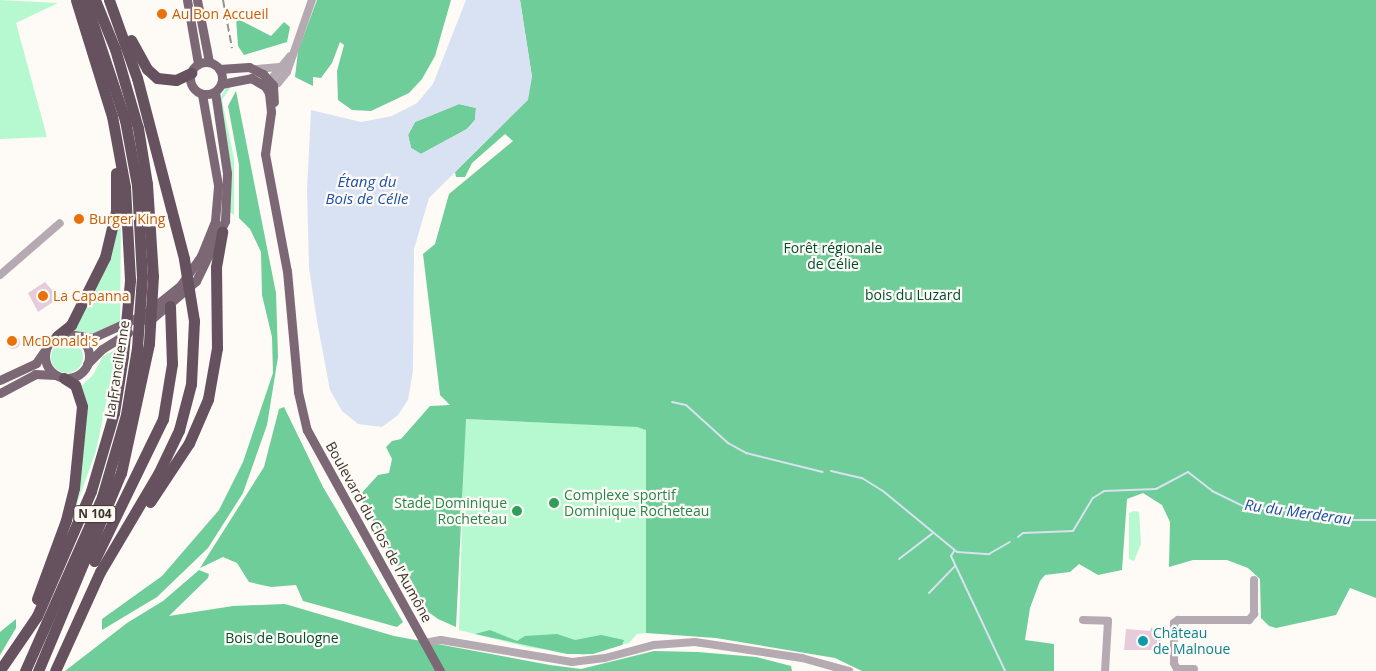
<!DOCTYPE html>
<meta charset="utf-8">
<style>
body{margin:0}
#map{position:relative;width:1376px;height:671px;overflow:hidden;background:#fefaf6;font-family:"Open Sans",sans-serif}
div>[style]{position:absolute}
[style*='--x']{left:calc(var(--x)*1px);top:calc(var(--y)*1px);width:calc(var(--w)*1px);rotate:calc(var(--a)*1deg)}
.green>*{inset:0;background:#b6f8d0}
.round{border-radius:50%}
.forest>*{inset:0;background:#6ecd98}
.water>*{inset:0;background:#d8e2f2}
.stream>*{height:2px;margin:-1px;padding:0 1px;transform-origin:1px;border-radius:1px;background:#d8e2f2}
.building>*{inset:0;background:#e6ccda}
.minor>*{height:8px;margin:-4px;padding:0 4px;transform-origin:4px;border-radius:4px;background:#b5aab1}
.major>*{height:9px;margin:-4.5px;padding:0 4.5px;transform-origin:4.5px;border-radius:4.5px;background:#7b6874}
.major>.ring{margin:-4.5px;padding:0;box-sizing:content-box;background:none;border:9px solid #7b6874;border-radius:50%}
.highway>*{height:11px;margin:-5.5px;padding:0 5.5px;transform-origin:5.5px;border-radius:5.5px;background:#66515e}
.rail>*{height:2px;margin-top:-1px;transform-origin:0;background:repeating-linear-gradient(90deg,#97918b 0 8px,transparent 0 12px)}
.highway-bridge>*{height:11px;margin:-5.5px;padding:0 5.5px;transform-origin:5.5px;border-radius:5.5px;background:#66515e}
.dots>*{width:14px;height:14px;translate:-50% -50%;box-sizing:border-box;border:2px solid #fefaf6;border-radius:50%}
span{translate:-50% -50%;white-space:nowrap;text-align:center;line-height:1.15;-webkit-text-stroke:4.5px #fefaf6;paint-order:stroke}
.shield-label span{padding:1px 4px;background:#fefaf6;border:1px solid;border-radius:4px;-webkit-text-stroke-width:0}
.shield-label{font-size:12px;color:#3c332c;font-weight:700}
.food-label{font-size:14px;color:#c56008}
.left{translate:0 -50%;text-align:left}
.park-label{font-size:14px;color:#004e2d}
.street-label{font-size:14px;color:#3c332c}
.leisure-label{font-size:14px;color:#27864d}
.right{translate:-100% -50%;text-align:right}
.culture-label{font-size:14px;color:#0d838f}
.water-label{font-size:15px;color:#1b51a7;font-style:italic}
</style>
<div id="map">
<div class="green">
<div style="clip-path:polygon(0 0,58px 3px,16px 23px,47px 137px,0 139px)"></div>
<div style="clip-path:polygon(232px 85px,222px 100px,234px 159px,234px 215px,230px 212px,230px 163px,220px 99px,226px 87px)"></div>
<div style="clip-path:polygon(121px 216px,120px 322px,92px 334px,74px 331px)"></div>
<div class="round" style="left:51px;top:341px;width:32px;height:32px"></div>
<div style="clip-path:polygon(117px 349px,96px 451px,67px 531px,79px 388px,93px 375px,103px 356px)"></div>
<div style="clip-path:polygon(465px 419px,648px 427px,646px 633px,637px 634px,629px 643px,584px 655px,527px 647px,459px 630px)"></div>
<div style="clip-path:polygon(1134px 511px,1139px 512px,1141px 544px,1134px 561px,1129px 559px,1129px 513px)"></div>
</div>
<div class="forest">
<div style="clip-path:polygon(317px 0,451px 0,435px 56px,422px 79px,409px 93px,371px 111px,352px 110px,338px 100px,337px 71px,344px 45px,340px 42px,332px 63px,321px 78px,313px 77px,313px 86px,295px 77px,298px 51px)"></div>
<div style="clip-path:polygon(520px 0,1376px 0,1376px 598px,1350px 588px,1336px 615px,1276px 628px,1269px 626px,1261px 618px,1260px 579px,1248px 568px,1227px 560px,1193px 560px,1169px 567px,1170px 522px,1162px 505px,1143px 493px,1127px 499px,1122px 570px,1098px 575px,1079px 564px,1070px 572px,1045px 575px,1040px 581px,1030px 608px,1025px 640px,1054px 644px,1054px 671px,862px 671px,835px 658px,716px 638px,646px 633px,646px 430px,637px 427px,466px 419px,456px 627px,438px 619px,420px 606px,359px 496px,378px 475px,389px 473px,392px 459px,386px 447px,392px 441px,401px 439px,430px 406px,450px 405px,440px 395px,423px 254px,435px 244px,449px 194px,513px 141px,505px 134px,472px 163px,465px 177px,456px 177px,455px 172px,504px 123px,532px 77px)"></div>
<div style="clip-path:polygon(236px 18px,271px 36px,284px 22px,290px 27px,287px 42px,244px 55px,238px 46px)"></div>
<div style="clip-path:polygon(236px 91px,276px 293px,278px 357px,267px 425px,243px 493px,208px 548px,157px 597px,102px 630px,102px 619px,162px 576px,219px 510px,243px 462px,273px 373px,272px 337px,262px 295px,261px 252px,250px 229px,239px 218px,239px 165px,228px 106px)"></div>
<div style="clip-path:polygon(459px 104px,476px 108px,475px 120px,467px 129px,421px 154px,411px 148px,408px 135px,415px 122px)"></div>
<div style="clip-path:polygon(284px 407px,323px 487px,403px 622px,397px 627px,303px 601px,296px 585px,271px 587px,249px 582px,237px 563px,223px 557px,200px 568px,264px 467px,279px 409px)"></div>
<div style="clip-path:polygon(199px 570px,209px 574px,208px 578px,169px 616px,233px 606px,285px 604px,394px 636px,550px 665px,581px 669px,654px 651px,698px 652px,756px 657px,791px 666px,792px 671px,65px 671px,127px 623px,163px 601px)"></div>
<div style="clip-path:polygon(16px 619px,16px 628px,0 655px,0 632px)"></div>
<div style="clip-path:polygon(490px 630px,517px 641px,525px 636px,557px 634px,575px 640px,601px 635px,624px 640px,622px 645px,593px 654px,567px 654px,475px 634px)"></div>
</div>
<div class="water">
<div style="clip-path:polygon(evenodd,466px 0,520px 0,532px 77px,528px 100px,429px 198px,414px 249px,413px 371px,408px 400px,398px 415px,382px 427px,358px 424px,342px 411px,330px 390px,317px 321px,309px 268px,307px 190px,311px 110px,361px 122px,392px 116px,417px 103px,433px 84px,466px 0,459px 104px,476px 108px,475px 120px,467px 129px,421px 154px,411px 148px,408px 135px,415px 122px,459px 104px)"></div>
</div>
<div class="stream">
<div style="--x:672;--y:402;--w:14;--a:12"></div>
<div style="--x:686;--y:405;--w:57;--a:42.1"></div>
<div style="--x:728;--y:443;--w:21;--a:29"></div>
<div style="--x:746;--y:453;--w:79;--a:13.9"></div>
<div style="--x:831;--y:471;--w:32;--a:13"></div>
<div style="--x:862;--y:478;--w:25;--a:32"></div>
<div style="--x:883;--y:491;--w:96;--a:39.5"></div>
<div style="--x:957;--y:552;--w:32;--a:4"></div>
<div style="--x:989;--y:554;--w:24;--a:-30"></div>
<div style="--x:1018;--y:537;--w:6;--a:-39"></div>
<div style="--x:1023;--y:533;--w:50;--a:-2.3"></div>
<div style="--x:1073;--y:531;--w:39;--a:-59"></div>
<div style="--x:1093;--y:498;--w:13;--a:-32"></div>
<div style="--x:1104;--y:491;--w:52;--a:-2.2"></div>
<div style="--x:1156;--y:489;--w:36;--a:-28"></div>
<div style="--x:1188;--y:472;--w:31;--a:38"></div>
<div style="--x:1212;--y:491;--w:37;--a:26"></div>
<div style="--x:1245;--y:507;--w:63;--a:4.5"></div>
<div style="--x:1308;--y:512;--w:30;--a:15"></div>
<div style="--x:1337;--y:520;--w:39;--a:0"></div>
<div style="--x:954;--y:551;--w:6;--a:121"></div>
<div style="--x:951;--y:556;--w:127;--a:64.8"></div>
<div style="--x:899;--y:559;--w:43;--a:-37.4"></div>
<div style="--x:929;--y:593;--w:37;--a:-46"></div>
</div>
<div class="building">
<div style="clip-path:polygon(45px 282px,59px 298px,38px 312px,28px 293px)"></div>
<div class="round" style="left:6px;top:335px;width:14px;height:14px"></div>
<div style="clip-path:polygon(1151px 627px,1162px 638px,1155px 650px,1124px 650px,1126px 629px,1150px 631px)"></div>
</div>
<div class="minor">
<div style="--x:257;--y:69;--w:25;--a:-5"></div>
<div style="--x:266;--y:85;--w:38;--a:-50"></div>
<div style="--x:269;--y:86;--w:9;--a:-18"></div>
<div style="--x:278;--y:83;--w:14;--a:-51"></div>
<div style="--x:287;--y:72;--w:76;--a:-70.9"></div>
<div style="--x:0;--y:275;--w:79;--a:-40.9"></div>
<div style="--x:1083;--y:620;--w:25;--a:2"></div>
<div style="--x:1108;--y:621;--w:50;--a:93.4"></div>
<div style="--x:424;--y:643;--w:17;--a:-10"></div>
<div style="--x:441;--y:640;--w:133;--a:9.5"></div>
<div style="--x:572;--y:662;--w:33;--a:-7"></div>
<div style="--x:605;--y:658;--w:51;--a:-14.9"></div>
<div style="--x:654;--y:645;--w:41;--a:-4.2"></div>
<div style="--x:695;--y:642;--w:108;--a:8.5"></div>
<div style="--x:802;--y:658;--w:49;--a:15.5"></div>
<div style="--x:1177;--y:669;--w:17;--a:0"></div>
<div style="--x:1178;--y:671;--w:9;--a:-117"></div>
<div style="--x:1174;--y:663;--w:40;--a:-90"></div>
<div style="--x:1174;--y:623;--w:5;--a:-37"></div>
<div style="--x:1178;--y:620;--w:71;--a:0"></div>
<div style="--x:1249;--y:620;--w:8;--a:-50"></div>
<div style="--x:1254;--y:614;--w:34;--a:-90"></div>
</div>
<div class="major">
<div style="--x:187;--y:0;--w:65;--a:80.2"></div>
<div style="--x:197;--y:0;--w:63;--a:79"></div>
<div class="ring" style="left:190px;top:62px;width:23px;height:23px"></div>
<div style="--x:219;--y:69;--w:30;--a:-4"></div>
<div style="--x:249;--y:67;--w:16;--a:27"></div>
<div style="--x:263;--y:74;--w:15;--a:48"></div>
<div style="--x:273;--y:85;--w:17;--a:87"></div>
<div style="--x:221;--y:84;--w:31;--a:-11"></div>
<div style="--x:251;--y:78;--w:16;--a:30"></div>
<div style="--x:265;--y:86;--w:8;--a:60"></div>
<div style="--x:269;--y:93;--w:19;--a:84"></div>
<div style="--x:271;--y:112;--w:42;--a:98.1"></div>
<div style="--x:265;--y:154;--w:119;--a:79.4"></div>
<div style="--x:287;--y:271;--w:121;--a:84.8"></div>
<div style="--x:298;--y:392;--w:39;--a:77"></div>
<div style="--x:307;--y:430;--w:275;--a:61.1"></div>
<div style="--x:148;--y:322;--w:63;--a:-40.5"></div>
<div style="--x:196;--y:281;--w:67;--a:-64.2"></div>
<div style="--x:225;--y:221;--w:48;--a:-87.6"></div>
<div style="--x:227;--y:173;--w:82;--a:-98.4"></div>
<div class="ring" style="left:45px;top:334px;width:35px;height:35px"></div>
<div style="--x:74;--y:335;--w:18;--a:9"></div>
<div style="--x:92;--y:338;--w:58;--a:-24.4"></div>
<div style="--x:145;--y:314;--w:45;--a:-38.7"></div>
<div style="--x:180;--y:286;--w:37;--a:-55"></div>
<div style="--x:201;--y:256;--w:38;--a:-68"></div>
<div style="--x:215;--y:221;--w:36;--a:-85"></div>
<div style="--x:218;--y:185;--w:92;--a:-100"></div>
<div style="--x:87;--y:364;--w:21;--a:-45"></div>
<div style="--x:102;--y:349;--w:31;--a:-32"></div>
<div style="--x:0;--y:380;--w:40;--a:-25"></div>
<div style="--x:36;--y:363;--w:16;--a:-55"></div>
<div style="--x:0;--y:393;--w:40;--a:-28"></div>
<div style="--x:35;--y:374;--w:20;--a:3"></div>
</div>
<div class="highway">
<div style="--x:76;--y:0;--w:121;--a:72.8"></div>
<div style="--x:112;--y:116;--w:72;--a:79.6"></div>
<div style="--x:125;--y:187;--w:93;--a:86.9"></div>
<div style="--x:85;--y:0;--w:126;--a:71.6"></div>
<div style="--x:125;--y:120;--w:66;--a:79.5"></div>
<div style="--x:137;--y:185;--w:92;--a:86.9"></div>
<div style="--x:95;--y:0;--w:53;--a:67.8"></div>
<div style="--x:115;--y:49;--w:82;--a:73.8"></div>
<div style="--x:138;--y:128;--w:57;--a:80.9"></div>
<div style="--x:147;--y:184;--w:92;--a:86.3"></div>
<div style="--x:109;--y:0;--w:83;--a:70.3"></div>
<div style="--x:137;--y:78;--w:187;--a:75.4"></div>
<div style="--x:131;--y:40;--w:33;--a:61"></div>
<div style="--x:147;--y:69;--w:13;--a:42"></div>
<div style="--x:157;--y:78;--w:19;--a:6"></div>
<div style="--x:176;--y:80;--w:17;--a:-25"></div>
<div style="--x:57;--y:336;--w:18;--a:-38"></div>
<div style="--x:71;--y:325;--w:76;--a:-63.4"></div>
<div style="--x:105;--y:257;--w:47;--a:-76.6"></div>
<div style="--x:116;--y:211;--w:38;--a:-90"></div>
<div style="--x:150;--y:502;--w:71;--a:-56.5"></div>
<div style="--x:189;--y:443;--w:48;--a:-66.6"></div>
<div style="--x:208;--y:399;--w:52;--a:-80"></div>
<div style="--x:217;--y:348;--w:81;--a:-90.7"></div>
<div style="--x:216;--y:267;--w:36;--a:-80"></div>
<div style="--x:94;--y:561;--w:158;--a:-64.1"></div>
<div style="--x:163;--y:419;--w:56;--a:-80.7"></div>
<div style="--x:172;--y:364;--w:58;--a:-92"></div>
<div style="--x:37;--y:599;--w:84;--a:-69.8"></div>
<div style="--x:66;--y:520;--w:33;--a:-76"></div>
<div style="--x:74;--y:488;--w:82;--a:-84.4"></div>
<div style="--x:82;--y:406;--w:22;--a:-108"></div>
<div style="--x:75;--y:385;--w:13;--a:-148"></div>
<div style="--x:0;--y:670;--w:65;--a:-55.6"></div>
<div style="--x:37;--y:616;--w:136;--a:-66.6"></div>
<div style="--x:91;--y:491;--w:81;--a:-73.6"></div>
<div style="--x:114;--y:413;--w:58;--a:-81"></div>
<div style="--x:25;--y:671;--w:190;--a:-66.1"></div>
<div style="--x:102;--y:497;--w:85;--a:-73.7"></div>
<div style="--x:126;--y:415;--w:68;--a:-80.7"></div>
<div style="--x:38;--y:671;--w:215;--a:-67.3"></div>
<div style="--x:121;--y:473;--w:133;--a:-77.8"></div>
<div style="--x:55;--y:671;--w:109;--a:-65.6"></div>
<div style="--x:100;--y:572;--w:114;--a:-59.4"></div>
<div style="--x:158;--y:474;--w:49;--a:-64.5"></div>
<div style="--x:179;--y:430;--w:48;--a:-75.4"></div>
<div style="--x:191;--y:384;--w:63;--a:-87.3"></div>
</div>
<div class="rail">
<div style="--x:223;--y:0;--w:49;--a:79.4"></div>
</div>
<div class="highway-bridge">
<div style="--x:184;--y:259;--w:63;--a:80.8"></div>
<div style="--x:149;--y:343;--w:67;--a:-86.6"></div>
<div style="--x:137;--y:348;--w:71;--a:-86"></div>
<div style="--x:123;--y:356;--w:76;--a:-84.7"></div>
</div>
<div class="dots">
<div style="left:162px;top:14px;background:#e8710a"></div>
<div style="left:79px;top:219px;background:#e8710a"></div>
<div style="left:43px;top:296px;background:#e8710a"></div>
<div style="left:12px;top:341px;background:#e8710a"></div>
<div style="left:554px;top:503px;background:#2e9e5b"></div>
<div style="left:517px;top:511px;background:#2e9e5b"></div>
<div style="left:1143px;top:641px;background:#0f9aa8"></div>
</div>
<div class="shield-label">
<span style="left:95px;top:514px">N 104</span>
</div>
<div class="food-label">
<span class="left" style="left:172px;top:14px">Au Bon Accueil</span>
<span class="left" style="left:89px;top:219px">Burger King</span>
<span class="left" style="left:53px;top:296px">La Capanna</span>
<span class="left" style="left:22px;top:341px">McDonald's</span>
</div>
<div class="park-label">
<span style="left:833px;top:256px">Forêt régionale<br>de Célie</span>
<span style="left:913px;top:295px">bois du Luzard</span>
<span style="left:282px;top:638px">Bois de Boulogne</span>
</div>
<div class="street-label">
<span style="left:117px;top:369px;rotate:-81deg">La Francilienne</span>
<span style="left:379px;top:532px;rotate:61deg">Boulevard du Clos de l'Aumône</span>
</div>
<div class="leisure-label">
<span class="left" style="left:564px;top:503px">Complexe sportif<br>Dominique Rocheteau</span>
<span class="right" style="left:507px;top:511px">Stade Dominique<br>Rocheteau</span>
</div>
<div class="culture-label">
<span class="left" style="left:1153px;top:641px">Château<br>de Malnoue</span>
</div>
<div class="water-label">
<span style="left:367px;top:190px">Étang du<br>Bois de Célie</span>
<span style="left:1298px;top:512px;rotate:8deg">Ru du Merderau</span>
</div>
</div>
